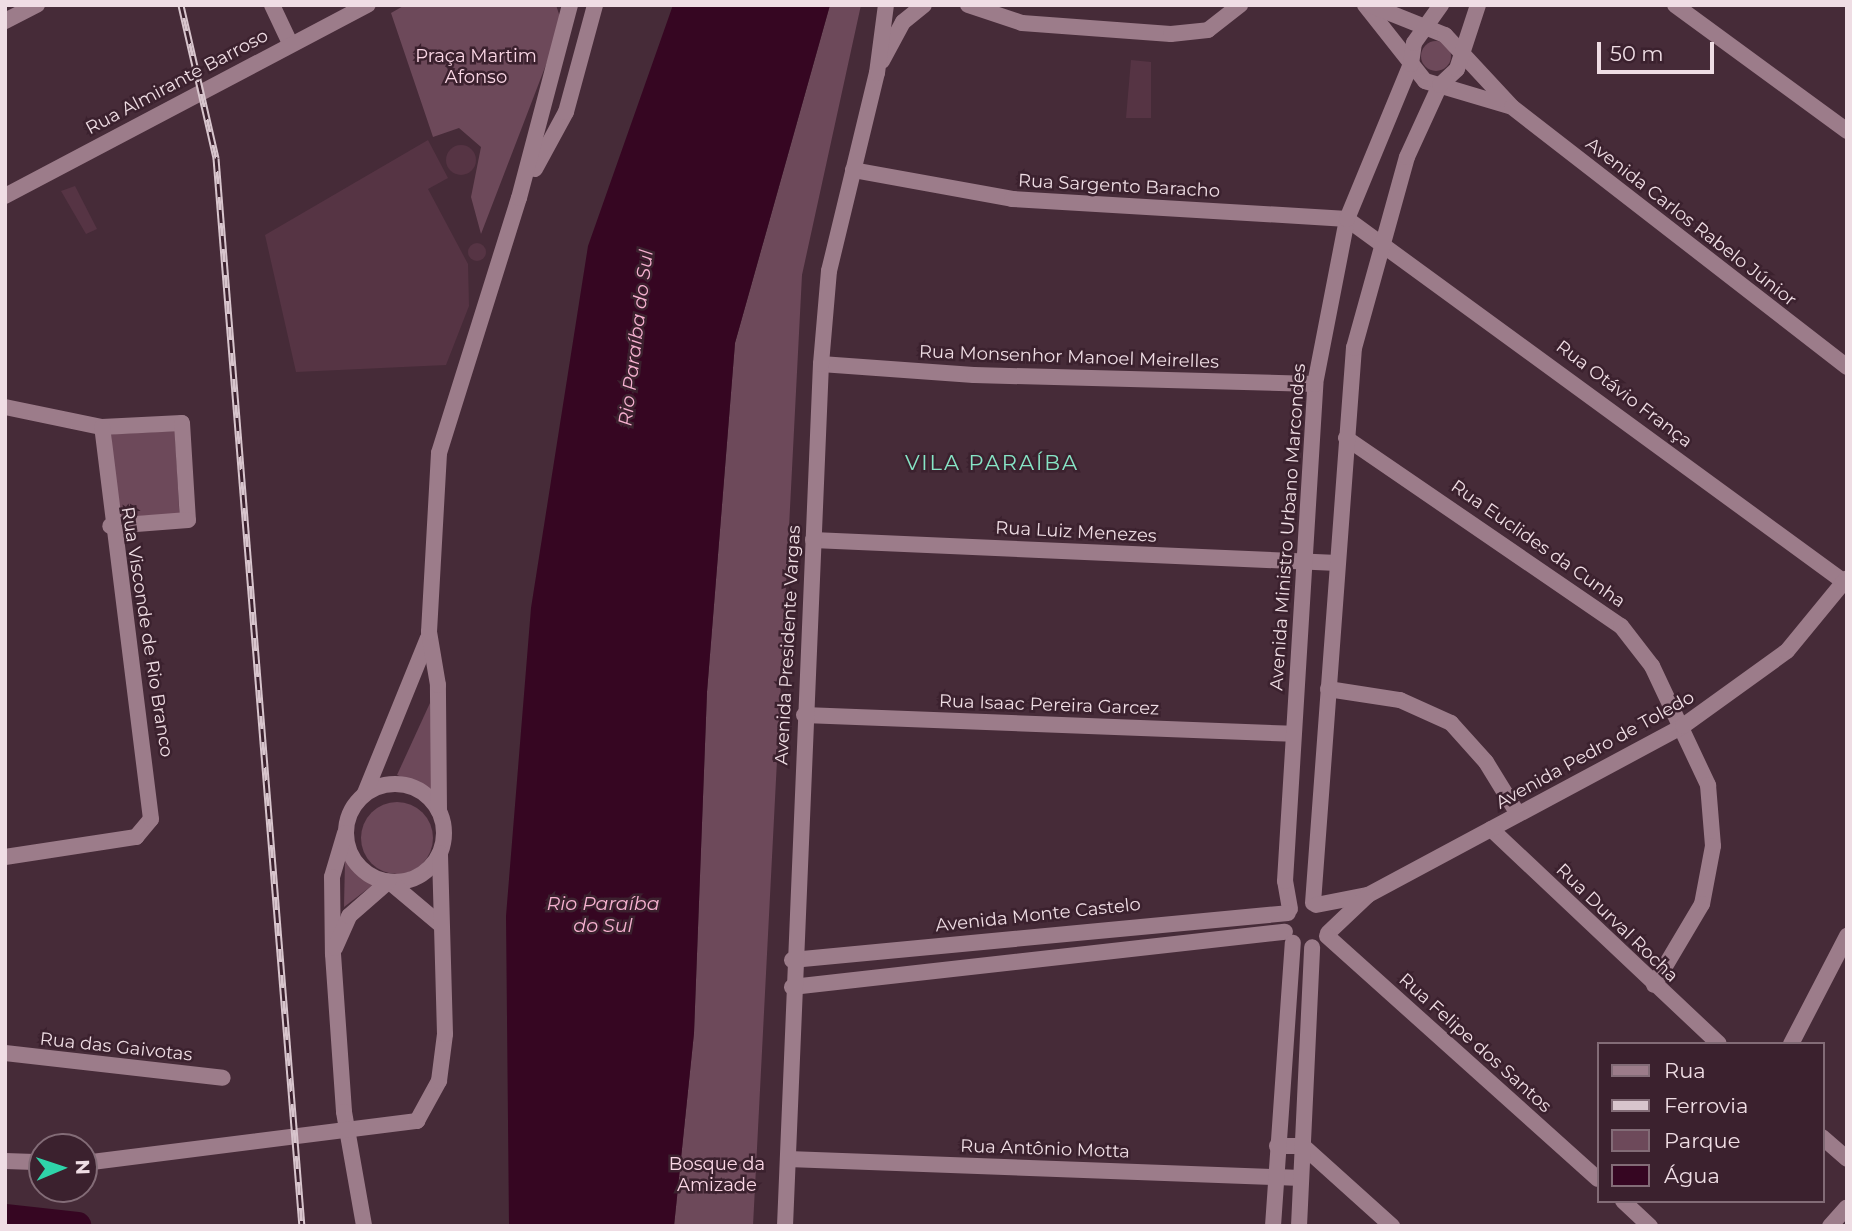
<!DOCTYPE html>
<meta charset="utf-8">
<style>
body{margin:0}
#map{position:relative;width:1852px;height:1231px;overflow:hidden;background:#462b38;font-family:Montserrat,sans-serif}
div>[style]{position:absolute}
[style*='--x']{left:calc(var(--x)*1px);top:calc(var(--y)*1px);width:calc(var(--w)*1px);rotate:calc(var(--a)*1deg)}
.built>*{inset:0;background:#563444}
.round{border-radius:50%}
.green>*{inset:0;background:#6d495a;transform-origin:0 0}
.water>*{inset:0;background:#360622}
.river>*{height:28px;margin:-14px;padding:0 14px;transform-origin:14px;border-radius:14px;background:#360622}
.minor>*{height:16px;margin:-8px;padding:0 8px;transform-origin:8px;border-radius:8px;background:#9c7c8a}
.minor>.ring{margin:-8px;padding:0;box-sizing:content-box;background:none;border:16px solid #9c7c8a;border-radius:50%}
.rail>*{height:7px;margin-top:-3.5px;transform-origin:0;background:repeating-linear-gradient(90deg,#3b212e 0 13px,#d8c5cd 0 26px);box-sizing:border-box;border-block:2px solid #d8c5cd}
span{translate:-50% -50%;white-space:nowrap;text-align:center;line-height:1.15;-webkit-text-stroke:5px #3b212e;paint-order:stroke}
.park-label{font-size:18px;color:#fbd7e6}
.street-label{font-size:18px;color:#efdde4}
.water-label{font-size:19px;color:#f6b1d0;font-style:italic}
.quarter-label{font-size:21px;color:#87e5c6;letter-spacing:2px}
.frame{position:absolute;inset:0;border:7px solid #efdde4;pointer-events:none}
.legend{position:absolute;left:1597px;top:1042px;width:228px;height:161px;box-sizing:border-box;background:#3b212e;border:2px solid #836c77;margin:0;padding:9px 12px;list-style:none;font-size:21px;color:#efdde4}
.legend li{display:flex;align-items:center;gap:14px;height:35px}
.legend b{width:35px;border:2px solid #836c77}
.north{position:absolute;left:28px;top:1133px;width:70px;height:70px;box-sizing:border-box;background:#3b212e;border:2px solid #836c77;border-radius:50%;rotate:88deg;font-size:19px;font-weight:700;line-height:28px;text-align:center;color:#efdde4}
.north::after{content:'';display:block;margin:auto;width:24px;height:32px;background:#2fd4aa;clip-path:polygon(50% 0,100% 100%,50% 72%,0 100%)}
.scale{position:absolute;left:1597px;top:42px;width:117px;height:32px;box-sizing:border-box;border:4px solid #efdde4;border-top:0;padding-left:9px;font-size:21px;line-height:24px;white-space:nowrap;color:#efdde4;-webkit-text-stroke:5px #3b212e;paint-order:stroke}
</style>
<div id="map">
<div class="built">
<div style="clip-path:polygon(1131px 60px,1151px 62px,1151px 118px,1126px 118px)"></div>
<div style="clip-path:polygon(428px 140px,448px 178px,428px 189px,468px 264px,469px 306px,446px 365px,296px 372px,265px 235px)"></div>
<div class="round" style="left:446px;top:145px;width:30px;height:30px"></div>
<div style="clip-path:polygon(75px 186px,97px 229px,86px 234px,61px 191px)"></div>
<div class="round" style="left:468px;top:243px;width:18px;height:18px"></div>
</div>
<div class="green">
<div style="clip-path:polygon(405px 5px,556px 5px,562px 23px,481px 234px,471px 197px,481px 147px,459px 128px,433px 137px,391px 13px)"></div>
<div style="clip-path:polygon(830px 5px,861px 5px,802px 275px,753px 1226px,674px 1226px,694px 1033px,707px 692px,735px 343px)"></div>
<div class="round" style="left:1421px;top:41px;width:30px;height:30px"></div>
<div style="left:175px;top:431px;width:83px;height:64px;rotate:87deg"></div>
<div style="clip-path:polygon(430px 703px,434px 790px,397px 775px)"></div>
<div class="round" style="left:361px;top:802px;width:72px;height:72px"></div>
<div style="clip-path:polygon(345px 860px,374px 884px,344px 907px)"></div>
</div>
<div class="water">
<div style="clip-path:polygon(673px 5px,830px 5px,735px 343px,707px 692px,694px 1033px,674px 1226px,509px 1226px,506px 916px,531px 608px,588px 246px)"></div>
</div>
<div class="river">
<div style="--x:5;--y:1218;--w:73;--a:6.3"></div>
</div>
<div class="minor">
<div style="--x:272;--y:5;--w:42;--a:64.7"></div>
<div style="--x:968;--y:5;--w:57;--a:18.4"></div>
<div style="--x:1022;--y:23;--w:149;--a:4.2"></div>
<div style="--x:1171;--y:34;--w:37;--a:-6"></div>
<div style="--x:1208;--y:30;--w:41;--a:-38"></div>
<div style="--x:1365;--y:5;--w:97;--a:51.7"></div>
<div style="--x:1425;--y:81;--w:88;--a:16.6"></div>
<div style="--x:1370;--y:5;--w:81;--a:21.8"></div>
<div style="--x:1445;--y:35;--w:98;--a:47.1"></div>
<div style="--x:1512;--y:107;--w:424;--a:37.8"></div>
<div style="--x:1675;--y:5;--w:213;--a:36.2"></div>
<div style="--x:5;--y:21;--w:36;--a:-27"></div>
<div style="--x:882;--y:61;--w:44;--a:-61.7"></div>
<div style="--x:903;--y:22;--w:27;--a:-39"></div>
<div style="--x:535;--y:169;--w:65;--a:-61.5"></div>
<div style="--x:566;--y:112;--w:111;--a:-74.8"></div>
<div style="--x:853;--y:170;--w:162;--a:10.3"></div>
<div style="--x:1012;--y:199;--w:336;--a:3.4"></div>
<div style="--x:1347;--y:219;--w:619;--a:36.13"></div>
<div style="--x:5;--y:196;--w:410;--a:-27.8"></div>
<div style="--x:821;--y:364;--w:153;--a:4.1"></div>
<div style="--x:974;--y:375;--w:341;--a:1.5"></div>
<div style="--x:5;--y:407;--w:99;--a:11.7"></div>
<div style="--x:102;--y:427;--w:80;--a:-2.9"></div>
<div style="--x:182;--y:423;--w:97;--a:86.5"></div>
<div style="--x:188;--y:520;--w:78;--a:175.6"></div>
<div style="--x:1346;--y:438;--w:333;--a:34.4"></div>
<div style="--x:1621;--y:626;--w:51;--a:52.2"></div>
<div style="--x:1652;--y:666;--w:132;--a:64.8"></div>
<div style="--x:1708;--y:785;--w:61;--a:85.3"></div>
<div style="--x:1713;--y:846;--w:59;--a:100.7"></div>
<div style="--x:1702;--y:904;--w:94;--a:120.7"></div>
<div style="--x:813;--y:540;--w:525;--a:2.51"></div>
<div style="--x:1328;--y:689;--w:73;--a:8.7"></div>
<div style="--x:1400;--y:700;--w:56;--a:24.3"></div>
<div style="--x:1451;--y:723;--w:52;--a:48.1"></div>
<div style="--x:1486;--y:762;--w:61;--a:58.4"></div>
<div style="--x:804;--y:715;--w:489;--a:2.2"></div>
<div class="ring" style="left:346px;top:784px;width:82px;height:82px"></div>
<div style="--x:365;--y:793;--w:167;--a:-67.9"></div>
<div style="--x:439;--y:811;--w:126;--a:-90.5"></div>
<div style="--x:438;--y:685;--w:54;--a:-99.6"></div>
<div style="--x:429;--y:632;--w:179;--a:-86.8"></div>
<div style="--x:439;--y:453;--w:267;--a:-72.6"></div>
<div style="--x:519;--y:198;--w:200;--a:-75.2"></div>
<div style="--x:1491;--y:829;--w:313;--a:43.3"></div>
<div style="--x:345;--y:833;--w:46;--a:106.5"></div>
<div style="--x:332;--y:877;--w:77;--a:89.3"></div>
<div style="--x:333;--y:954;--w:158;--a:86"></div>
<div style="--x:344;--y:1112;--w:116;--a:80"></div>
<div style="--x:5;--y:857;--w:133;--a:-8.7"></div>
<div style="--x:136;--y:837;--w:23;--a:-50"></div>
<div style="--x:151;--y:819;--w:395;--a:-97.1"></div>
<div style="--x:391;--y:883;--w:65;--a:40"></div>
<div style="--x:1313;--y:903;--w:557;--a:-85.78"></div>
<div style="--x:1354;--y:348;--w:198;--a:-74.5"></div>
<div style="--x:1407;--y:157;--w:79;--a:-65.4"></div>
<div style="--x:1440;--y:85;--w:23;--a:-43"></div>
<div style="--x:1457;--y:69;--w:67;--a:-71.8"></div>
<div style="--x:1316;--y:905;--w:53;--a:-10.9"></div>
<div style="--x:1368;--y:895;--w:357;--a:-28.2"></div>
<div style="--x:1683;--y:726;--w:128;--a:-35.8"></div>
<div style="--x:1787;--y:651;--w:94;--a:-50.6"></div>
<div style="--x:1290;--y:909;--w:28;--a:-100"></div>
<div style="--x:1285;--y:881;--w:498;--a:-86.5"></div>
<div style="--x:1315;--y:384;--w:168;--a:-79"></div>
<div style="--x:1347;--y:219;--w:168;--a:-67.6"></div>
<div style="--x:1411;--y:64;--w:21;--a:-82"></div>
<div style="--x:1414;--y:43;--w:47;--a:-54.6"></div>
<div style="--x:1328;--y:933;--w:55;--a:-43.5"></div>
<div style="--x:1327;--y:936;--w:364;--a:41.9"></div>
<div style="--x:335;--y:948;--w:35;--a:-66"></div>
<div style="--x:349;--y:916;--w:52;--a:-41.1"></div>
<div style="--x:792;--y:960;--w:498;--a:-5.4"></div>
<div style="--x:792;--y:987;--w:496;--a:-6.4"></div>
<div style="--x:1791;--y:1044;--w:122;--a:-62.6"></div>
<div style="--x:5;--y:1053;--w:219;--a:6.5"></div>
<div style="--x:1822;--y:1137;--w:33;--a:41"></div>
<div style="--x:1277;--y:1146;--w:26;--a:0"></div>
<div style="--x:1303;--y:1146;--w:120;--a:42"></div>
<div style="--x:788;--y:1159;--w:513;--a:2.12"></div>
<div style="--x:5;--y:1161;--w:37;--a:2"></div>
<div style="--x:84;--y:1163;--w:336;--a:-7.2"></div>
<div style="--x:417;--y:1121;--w:46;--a:-61.2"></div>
<div style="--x:439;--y:1081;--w:47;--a:-82.7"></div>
<div style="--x:445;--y:1034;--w:181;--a:-91.6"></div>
<div style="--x:1623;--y:1201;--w:37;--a:43"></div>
<div style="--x:785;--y:1226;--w:863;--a:-87.61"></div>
<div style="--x:821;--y:364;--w:93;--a:-85.1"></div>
<div style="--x:829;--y:271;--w:204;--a:-76.4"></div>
<div style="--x:877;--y:73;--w:69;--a:-82.5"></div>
<div style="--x:1273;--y:1226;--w:284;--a:-86"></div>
<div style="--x:1299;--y:1226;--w:279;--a:-87.3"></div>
<div style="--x:1830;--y:1226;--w:25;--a:-48"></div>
</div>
<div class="rail">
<div style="--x:181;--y:5;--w:157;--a:77.1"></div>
<div style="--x:216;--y:158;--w:1071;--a:85.4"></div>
</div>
<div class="park-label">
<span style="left:476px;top:67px">Praça Martim<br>Afonso</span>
<span style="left:717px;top:1175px">Bosque da<br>Amizade</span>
</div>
<div class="street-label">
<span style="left:177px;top:82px;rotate:-28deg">Rua Almirante Barroso</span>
<span style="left:1119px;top:186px;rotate:3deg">Rua Sargento Baracho</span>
<span style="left:1691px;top:222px;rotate:38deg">Avenida Carlos Rabelo Júnior</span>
<span style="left:1069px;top:357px;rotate:2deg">Rua Monsenhor Manoel Meirelles</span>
<span style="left:1624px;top:394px;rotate:37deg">Rua Otávio França</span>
<span style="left:1288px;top:527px;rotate:-86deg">Avenida Ministro Urbano Marcondes</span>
<span style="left:1076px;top:532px;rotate:3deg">Rua Luiz Menezes</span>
<span style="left:1538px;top:544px;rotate:35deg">Rua Euclides da Cunha</span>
<span style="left:147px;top:632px;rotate:81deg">Rua Visconde de Rio Branco</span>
<span style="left:788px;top:645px;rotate:-87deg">Avenida Presidente Vargas</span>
<span style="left:1049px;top:705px;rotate:2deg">Rua Isaac Pereira Garcez</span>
<span style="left:1595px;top:750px;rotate:-29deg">Avenida Pedro de Toledo</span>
<span style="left:1038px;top:915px;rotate:-6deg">Avenida Monte Castelo</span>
<span style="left:1617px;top:923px;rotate:44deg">Rua Durval Rocha</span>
<span style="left:1475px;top:1043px;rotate:42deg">Rua Felipe dos Santos</span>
<span style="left:116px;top:1047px;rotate:6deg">Rua das Gaivotas</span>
<span style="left:1045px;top:1149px;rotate:2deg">Rua Antônio Motta</span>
</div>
<div class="water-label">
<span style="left:636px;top:338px;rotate:-83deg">Rio Paraíba do Sul</span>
<span style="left:603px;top:915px">Rio Paraíba<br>do Sul</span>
</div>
<div class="quarter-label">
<span style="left:992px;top:463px">VILA PARAÍBA</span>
</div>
<div class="frame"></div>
<ul class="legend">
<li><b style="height:9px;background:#9c7c8a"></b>Rua</li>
<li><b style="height:9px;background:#d8c5cd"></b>Ferrovia</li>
<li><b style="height:19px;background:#6d495a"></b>Parque</li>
<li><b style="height:19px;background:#360622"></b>Água</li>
</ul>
<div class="north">N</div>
<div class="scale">50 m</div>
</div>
